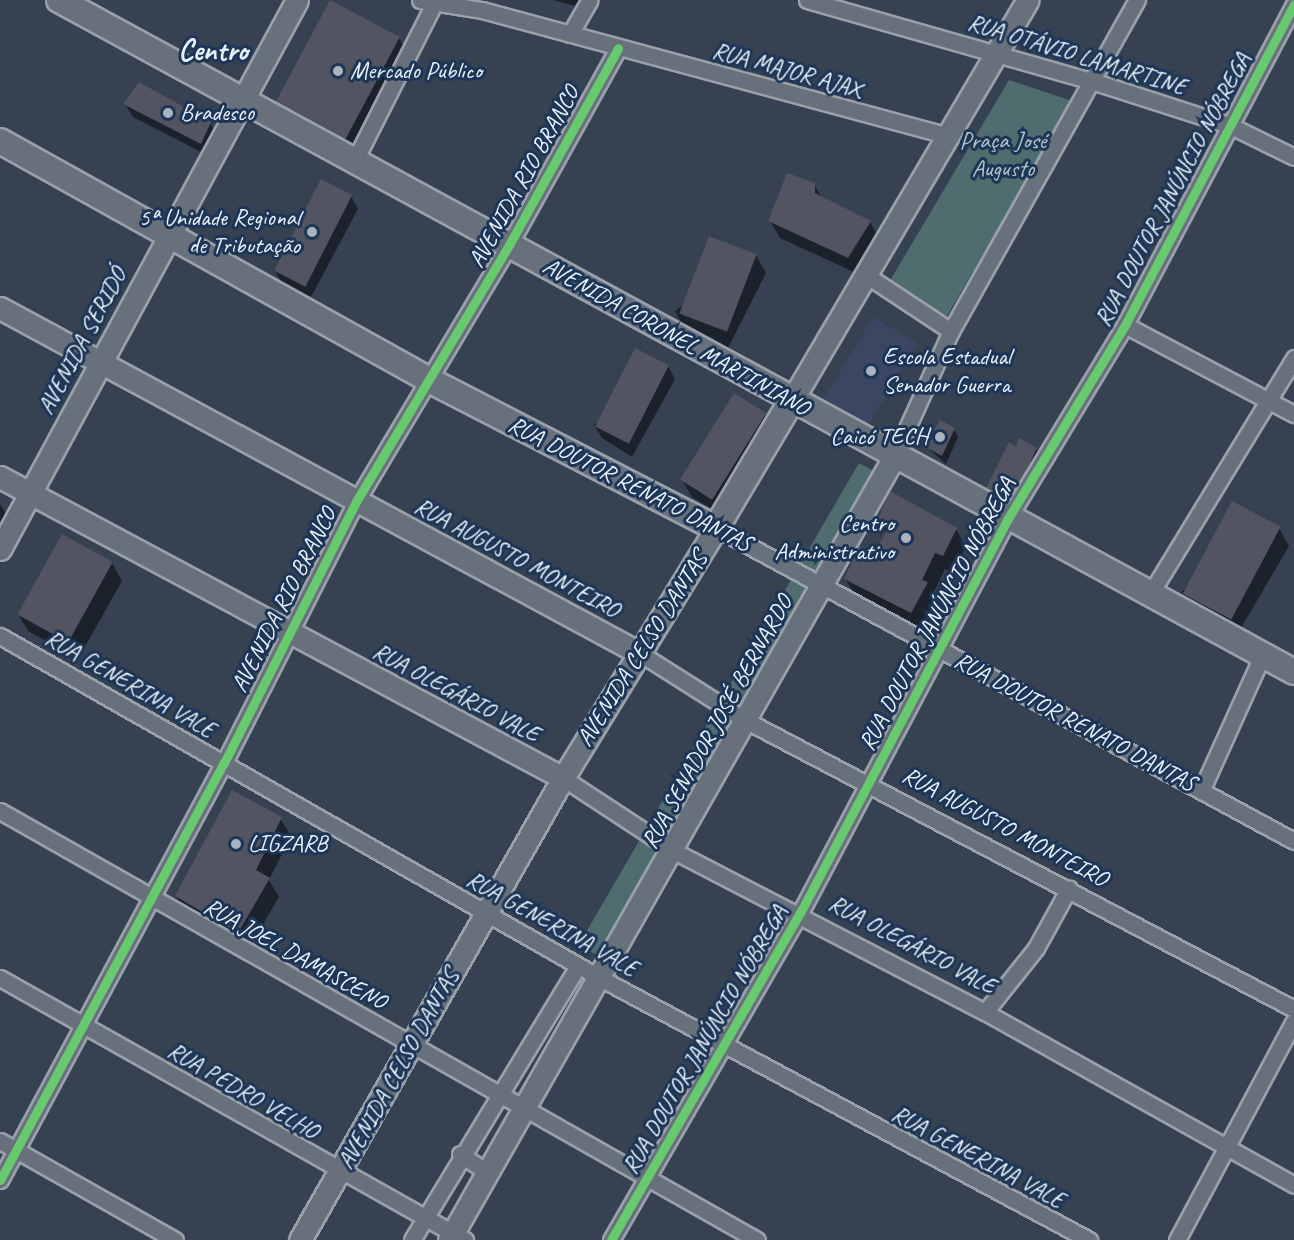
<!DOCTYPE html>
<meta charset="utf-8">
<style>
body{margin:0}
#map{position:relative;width:1294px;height:1240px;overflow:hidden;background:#364152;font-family:Caveat,sans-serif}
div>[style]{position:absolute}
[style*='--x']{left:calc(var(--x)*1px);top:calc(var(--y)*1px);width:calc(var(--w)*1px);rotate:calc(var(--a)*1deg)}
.built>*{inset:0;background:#3b4762;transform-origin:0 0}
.green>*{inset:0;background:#4f6c6f}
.shadow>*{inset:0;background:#0007}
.building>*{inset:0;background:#525561;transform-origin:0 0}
.roads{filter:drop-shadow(2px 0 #9ba1ab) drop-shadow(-2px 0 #9ba1ab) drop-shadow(0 2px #9ba1ab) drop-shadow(0 -2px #9ba1ab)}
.minor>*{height:15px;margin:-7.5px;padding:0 7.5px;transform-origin:7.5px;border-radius:7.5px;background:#68707b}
.secondary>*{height:21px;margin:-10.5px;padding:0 10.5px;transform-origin:10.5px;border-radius:10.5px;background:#68707b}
.primary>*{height:24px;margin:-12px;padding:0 12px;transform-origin:12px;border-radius:12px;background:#68707b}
.cycleway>*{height:9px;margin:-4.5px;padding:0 4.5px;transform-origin:4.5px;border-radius:4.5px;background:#67ca6e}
.dots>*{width:16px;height:16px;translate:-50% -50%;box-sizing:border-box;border:3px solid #1d3557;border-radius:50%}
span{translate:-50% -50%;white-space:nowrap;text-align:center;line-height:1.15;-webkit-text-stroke:6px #1d3557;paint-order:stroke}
.street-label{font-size:24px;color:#e8f1f8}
.poi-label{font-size:24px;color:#e8f1f8}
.left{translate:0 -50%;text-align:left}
.right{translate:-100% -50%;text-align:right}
.park-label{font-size:24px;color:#b4c5c9}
.district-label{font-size:30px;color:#e8f1f8;font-weight:700}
</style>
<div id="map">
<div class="built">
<div style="left:873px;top:317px;width:52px;height:96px;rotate:31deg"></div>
</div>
<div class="green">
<div style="clip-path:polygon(1009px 80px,1069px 100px,1069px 109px,947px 316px,888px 284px)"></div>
<div style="clip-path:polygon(859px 463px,881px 475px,606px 959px,578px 946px)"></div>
</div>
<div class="shadow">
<div style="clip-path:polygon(553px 0,586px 0,582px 8px)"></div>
<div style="clip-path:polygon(331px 1px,399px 38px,409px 56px,355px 159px,288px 122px,278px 104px)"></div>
<div style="clip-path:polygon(125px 104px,210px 123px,218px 136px,209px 156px,133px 117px)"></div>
<div style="clip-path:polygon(814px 184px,822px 198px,870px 222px,880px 240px,858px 274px,780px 238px,770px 221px)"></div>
<div style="clip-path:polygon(351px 196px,358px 209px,311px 297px,282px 283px,274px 270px)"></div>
<div style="clip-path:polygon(756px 255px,766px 273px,728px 348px,685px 329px,675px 311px)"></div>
<div style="clip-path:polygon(668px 366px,675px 379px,632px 457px,602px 438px,594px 425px)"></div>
<div style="clip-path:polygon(765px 414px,775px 431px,723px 516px,692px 497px,682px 480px)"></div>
<div style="clip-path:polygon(954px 429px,958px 437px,946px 464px,926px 446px)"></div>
<div style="clip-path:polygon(1036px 449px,1044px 462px,1018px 516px,995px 501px,987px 488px,1017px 450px)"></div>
<div style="clip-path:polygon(0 504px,13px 524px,0 547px)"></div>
<div style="clip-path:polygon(879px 520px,956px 529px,966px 547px,953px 573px,945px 569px,933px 594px,937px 601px,921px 630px,856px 596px,845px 579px,875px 556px,886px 533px)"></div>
<div style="clip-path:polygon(1279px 528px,1289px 546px,1237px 635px,1192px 610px,1181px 592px)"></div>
<div style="clip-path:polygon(112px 563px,122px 581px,78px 659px,28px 631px,18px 614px)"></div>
<div style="clip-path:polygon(280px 818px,291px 836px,269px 880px,279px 897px,248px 949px,186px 914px,176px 896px)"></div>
</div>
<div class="building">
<div style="left:330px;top:0;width:79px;height:117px;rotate:28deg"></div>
<div style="clip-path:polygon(139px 82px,211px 122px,201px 144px,123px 104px)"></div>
<div style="clip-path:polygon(787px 173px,815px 183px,815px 193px,871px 221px,848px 258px,768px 221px)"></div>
<div style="left:321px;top:179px;width:35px;height:103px;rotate:27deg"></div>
<div style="left:709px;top:236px;width:51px;height:83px;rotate:21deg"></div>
<div style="left:635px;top:348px;width:38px;height:88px;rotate:27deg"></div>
<div style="left:734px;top:393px;width:38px;height:102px;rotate:32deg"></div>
<div style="clip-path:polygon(940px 420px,955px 428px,942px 456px,924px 446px)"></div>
<div style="clip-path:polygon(1019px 438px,1037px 448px,1011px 504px,986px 488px,1009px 442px,1016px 447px)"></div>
<div style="clip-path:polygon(890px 491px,957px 528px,943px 556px,935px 553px,922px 580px,928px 582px,911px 613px,844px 579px,859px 547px,875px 554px,888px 527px,877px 521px)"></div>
<div style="left:1232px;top:501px;width:55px;height:105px;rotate:28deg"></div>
<div style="left:62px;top:534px;width:58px;height:92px;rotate:29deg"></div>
<div style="clip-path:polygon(232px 790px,282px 817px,256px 870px,270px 878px,238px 933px,175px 896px)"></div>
</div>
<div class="roads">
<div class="minor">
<div style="--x:420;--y:0;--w:63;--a:9.2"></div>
<div style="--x:482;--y:10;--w:480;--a:15.1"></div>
<div style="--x:807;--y:0;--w:296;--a:15.9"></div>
<div style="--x:1092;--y:81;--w:144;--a:17.8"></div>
<div style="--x:1229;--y:125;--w:72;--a:26.2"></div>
<div style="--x:570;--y:34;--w:39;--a:-60"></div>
<div style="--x:354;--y:162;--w:182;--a:-63.2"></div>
<div style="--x:866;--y:275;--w:102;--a:33.4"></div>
<div style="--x:1125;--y:325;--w:191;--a:27.8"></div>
<div style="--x:894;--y:457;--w:138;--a:-65.7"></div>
<div style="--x:951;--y:331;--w:380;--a:-60.7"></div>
<div style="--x:716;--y:528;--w:657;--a:28.44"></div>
<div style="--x:1149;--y:596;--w:279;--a:-58.6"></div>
<div style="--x:0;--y:636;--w:691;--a:29.68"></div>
<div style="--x:600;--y:978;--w:555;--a:28.18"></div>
<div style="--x:641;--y:654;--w:123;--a:32.4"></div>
<div style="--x:745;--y:720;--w:620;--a:27.76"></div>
<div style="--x:563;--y:778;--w:133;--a:33.3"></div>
<div style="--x:674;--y:851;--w:350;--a:27.4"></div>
<div style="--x:985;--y:1012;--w:354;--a:29.2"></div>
<div style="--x:1202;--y:789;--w:146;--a:-65.7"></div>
<div style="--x:0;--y:811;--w:870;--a:29.54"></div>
<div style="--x:0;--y:978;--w:534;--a:29.4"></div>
<div style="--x:985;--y:1012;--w:82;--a:-51.4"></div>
<div style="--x:1036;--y:948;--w:68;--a:-61.2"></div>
<div style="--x:0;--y:1141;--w:201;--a:29.5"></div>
<div style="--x:460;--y:1154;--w:32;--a:34"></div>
<div style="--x:0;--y:1180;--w:473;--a:-61.8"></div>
<div style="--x:224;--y:763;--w:295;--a:-63.2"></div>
<div style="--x:357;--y:500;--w:297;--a:-59.2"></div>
<div style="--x:509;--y:245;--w:225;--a:-61"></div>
<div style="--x:412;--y:1240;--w:320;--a:-58.8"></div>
<div style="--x:611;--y:1240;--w:378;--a:-60"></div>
<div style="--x:800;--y:913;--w:444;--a:-62.2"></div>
<div style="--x:1007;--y:520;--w:228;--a:-58.8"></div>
<div style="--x:1125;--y:325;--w:362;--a:-62.2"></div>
<div style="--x:1177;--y:1240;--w:248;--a:-61.9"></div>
</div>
<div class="secondary">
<div style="--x:0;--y:308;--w:728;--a:28.36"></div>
<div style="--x:792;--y:400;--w:464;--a:-59.5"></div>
<div style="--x:0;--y:477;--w:638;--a:28.13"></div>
<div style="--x:0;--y:549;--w:624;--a:-61.59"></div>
<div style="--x:300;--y:1240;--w:532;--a:-60.35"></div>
<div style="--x:563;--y:778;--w:293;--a:-58.5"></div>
<div style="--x:449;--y:1240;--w:901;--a:-60.39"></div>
</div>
<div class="primary">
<div style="--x:59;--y:0;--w:1406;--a:28.55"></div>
<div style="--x:0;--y:141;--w:493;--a:29.1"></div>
<div style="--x:431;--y:381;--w:321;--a:27.3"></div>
<div style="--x:716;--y:528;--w:149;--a:-59.3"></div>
</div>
</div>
<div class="cycleway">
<div style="--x:0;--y:1180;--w:473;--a:-61.8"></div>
<div style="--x:224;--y:763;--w:295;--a:-63.2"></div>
<div style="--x:357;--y:500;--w:297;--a:-59.2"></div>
<div style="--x:509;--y:245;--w:225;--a:-61"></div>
<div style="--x:611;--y:1240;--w:378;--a:-60"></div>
<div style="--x:800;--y:913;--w:444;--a:-62.2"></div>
<div style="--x:1007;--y:520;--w:228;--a:-58.8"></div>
<div style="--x:1125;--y:325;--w:362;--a:-62.2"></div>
</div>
<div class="dots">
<div style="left:338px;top:71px;background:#aab3be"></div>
<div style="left:168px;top:113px;background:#aab3be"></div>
<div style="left:312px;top:232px;background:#aab3be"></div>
<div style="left:871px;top:371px;background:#aab3be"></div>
<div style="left:940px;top:437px;background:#aab3be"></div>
<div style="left:906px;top:538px;background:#aab3be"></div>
<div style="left:236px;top:844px;background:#aab3be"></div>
</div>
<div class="street-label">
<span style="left:1077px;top:55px;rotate:17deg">RUA OTÁVIO LAMARTINE</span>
<span style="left:787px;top:70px;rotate:15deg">RUA MAJOR AJAX</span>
<span style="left:524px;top:177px;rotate:-61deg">AVENIDA RIO BRANCO</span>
<span style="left:1173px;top:190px;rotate:-62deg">RUA DOUTOR JANÚNCIO NÓBREGA</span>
<span style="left:676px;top:337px;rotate:29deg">AVENIDA CORONEL MARTINIANO</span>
<span style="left:82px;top:341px;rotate:-62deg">AVENIDA SERIDÓ</span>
<span style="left:630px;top:484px;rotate:27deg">RUA DOUTOR RENATO DANTAS</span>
<span style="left:517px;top:558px;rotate:28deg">RUA AUGUSTO MONTEIRO</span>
<span style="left:284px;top:600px;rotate:-63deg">AVENIDA RIO BRANCO</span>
<span style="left:937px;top:614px;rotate:-62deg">RUA DOUTOR JANÚNCIO NÓBREGA</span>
<span style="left:642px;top:649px;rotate:-58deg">AVENIDA CELSO DANTAS</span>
<span style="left:130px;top:684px;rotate:30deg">RUA GENERINA VALE</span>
<span style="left:456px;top:693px;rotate:28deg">RUA OLEGÁRIO VALE</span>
<span style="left:717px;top:722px;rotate:-61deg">RUA SENADOR JOSÉ BERNARDO</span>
<span style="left:1075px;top:722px;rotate:28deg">RUA DOUTOR RENATO DANTAS</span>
<span style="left:1005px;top:827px;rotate:28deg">RUA AUGUSTO MONTEIRO</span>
<span style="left:552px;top:924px;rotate:29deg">RUA GENERINA VALE</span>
<span style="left:912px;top:945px;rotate:28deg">RUA OLEGÁRIO VALE</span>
<span style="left:295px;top:954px;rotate:29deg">RUA JOEL DAMASCENO</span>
<span style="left:705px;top:1040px;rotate:-60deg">RUA DOUTOR JANÚNCIO NÓBREGA</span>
<span style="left:398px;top:1069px;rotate:-61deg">AVENIDA CELSO DANTAS</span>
<span style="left:243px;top:1091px;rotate:30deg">RUA PEDRO VELHO</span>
<span style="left:978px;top:1157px;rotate:28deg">RUA GENERINA VALE</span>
</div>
<div class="poi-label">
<span class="left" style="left:350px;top:71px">Mercado Público</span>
<span class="left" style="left:180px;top:113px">Bradesco</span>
<span class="right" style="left:300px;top:232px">5ª Unidade Regional<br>de Tributação</span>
<span class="left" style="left:883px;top:371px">Escola Estadual<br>Senador Guerra</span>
<span class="right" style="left:928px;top:437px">Caicó TECH</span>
<span class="right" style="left:894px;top:538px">Centro<br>Administrativo</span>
<span class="left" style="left:248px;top:844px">LIGZARB</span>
</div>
<div class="park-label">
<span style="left:1003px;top:155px">Praça José<br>Augusto</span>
</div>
<div class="district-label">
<span style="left:213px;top:50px">Centro</span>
</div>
</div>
